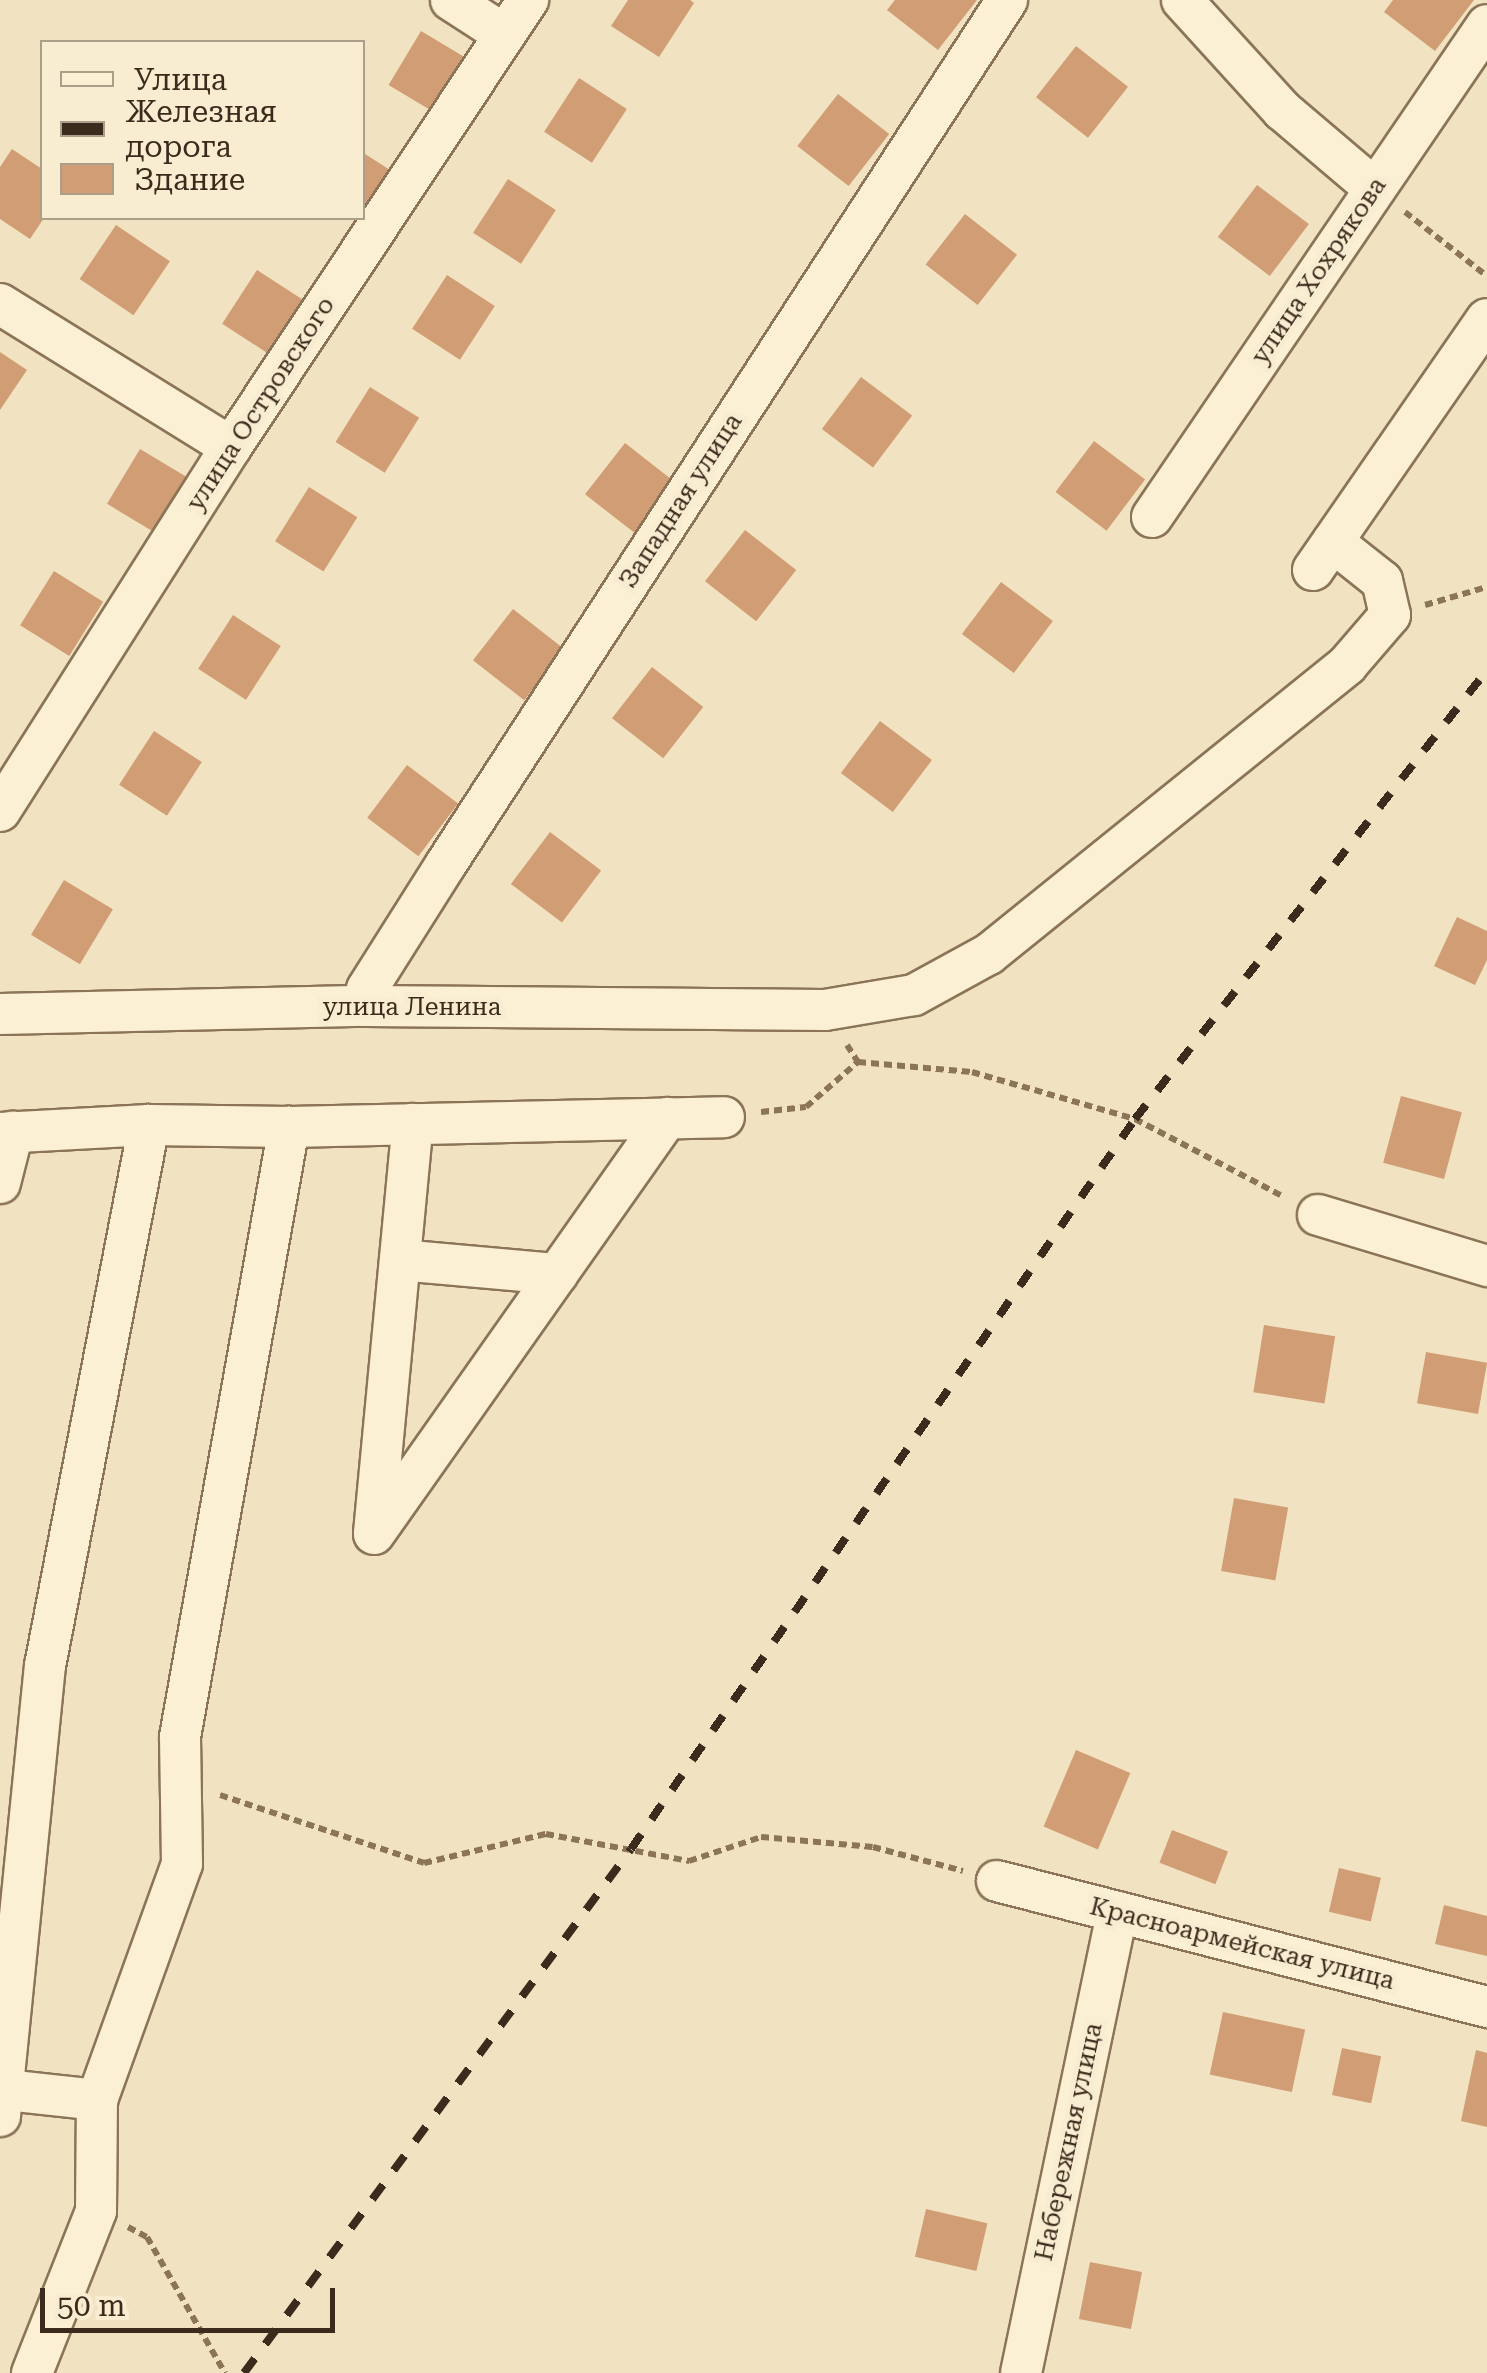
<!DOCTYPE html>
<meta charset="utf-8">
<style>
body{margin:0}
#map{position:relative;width:1487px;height:2373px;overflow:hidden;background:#f1e3c1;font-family:"Roboto Serif",serif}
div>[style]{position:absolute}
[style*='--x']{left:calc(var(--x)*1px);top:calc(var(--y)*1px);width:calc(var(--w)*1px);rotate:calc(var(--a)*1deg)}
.building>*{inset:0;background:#d19d74;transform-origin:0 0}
.path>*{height:6px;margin-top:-3px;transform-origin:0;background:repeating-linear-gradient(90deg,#8b7457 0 8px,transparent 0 13px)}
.roads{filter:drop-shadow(2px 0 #8b7457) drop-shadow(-2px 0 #8b7457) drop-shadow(0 2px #8b7457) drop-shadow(0 -2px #8b7457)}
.minor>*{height:40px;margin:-20px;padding:0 20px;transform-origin:20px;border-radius:20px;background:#fbf0d4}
.rail>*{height:8px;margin-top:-4px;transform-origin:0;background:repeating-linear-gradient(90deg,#3a2b1c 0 18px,transparent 0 36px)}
span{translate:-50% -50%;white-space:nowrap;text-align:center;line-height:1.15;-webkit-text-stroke:10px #f8edd1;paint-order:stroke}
.street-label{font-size:25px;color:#3a2b1c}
.legend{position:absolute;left:40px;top:40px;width:325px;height:180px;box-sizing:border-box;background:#f8edd1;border:2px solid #ac9f89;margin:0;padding:12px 18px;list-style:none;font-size:30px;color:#3a2b1c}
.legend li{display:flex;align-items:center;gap:20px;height:50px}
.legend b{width:50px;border:2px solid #ac9f89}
.scale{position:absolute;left:40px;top:2288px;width:295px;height:45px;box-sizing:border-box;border:5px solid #3a2b1c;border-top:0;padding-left:12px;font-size:30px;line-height:35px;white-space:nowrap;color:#3a2b1c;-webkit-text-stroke:8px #f8edd1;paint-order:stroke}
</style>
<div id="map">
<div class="building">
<div style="clip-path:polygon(628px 0,690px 0,694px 3px,659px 57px,611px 26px)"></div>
<div style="clip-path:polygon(895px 0,977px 0,938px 50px,887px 10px)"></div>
<div style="clip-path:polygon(1393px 0,1474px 0,1435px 51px,1384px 12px)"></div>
<div style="left:421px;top:31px;width:57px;height:63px;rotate:31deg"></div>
<div style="left:1076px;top:46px;width:66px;height:65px;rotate:38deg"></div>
<div style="left:579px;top:78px;width:57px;height:64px;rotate:33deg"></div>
<div style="left:838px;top:94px;width:65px;height:66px;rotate:38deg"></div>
<div style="clip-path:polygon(12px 149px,42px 169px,44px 218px,30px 239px,0 219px,0 167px)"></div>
<div style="clip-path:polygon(362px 152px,390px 170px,362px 213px)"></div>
<div style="left:508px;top:179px;width:57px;height:64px;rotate:33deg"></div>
<div style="left:1257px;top:185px;width:65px;height:65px;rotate:37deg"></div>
<div style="left:965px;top:214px;width:66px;height:64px;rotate:38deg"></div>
<div style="left:116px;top:225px;width:65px;height:65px;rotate:34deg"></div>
<div style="left:257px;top:270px;width:57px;height:64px;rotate:33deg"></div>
<div style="left:447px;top:275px;width:57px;height:64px;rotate:33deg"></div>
<div style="clip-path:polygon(0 352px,27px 370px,0 410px)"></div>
<div style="left:861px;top:377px;width:64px;height:65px;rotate:37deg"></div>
<div style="left:370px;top:387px;width:58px;height:65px;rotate:32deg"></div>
<div style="left:1094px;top:441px;width:64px;height:64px;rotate:37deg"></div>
<div style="left:625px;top:443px;width:66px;height:65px;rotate:38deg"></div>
<div style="left:140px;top:449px;width:57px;height:64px;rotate:31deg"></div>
<div style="left:309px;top:487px;width:57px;height:64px;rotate:32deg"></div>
<div style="left:745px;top:530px;width:65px;height:65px;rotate:38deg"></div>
<div style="left:54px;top:571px;width:58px;height:64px;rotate:32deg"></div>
<div style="left:1001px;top:582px;width:65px;height:65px;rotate:37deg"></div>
<div style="left:513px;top:609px;width:65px;height:65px;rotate:38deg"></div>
<div style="left:233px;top:615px;width:57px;height:64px;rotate:33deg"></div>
<div style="left:652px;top:667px;width:65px;height:65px;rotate:38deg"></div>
<div style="left:880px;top:721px;width:65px;height:65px;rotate:37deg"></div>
<div style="left:154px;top:731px;width:57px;height:64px;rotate:33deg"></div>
<div style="left:407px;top:765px;width:64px;height:66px;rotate:37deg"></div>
<div style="left:550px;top:832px;width:64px;height:65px;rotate:37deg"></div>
<div style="left:64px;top:880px;width:57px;height:64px;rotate:31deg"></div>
<div style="clip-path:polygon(1457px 917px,1487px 931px,1487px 960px,1475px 985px,1434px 966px)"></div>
<div style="left:1401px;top:1096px;width:63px;height:69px;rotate:15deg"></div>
<div style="left:1264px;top:1325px;width:72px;height:68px;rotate:9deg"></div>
<div style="left:1426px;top:1352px;width:62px;height:52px;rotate:10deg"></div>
<div style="left:1234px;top:1498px;width:55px;height:74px;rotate:10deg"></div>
<div style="left:1076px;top:1750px;width:59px;height:83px;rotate:23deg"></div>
<div style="left:1172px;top:1830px;width:60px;height:35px;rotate:21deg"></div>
<div style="left:1339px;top:1868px;width:43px;height:45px;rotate:13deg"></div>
<div style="clip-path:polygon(1444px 1905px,1487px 1916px,1487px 1956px,1435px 1944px)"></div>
<div style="left:1223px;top:2012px;width:84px;height:64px;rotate:12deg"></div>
<div style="left:1342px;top:2048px;width:40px;height:48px;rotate:12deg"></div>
<div style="clip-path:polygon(1476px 2050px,1487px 2053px,1487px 2127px,1461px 2121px)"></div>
<div style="left:926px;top:2209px;width:63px;height:49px;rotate:13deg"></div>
<div style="left:1090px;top:2262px;width:53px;height:58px;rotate:11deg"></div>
</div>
<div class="path">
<div style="--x:1405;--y:212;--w:104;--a:38"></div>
<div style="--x:1425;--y:605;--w:65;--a:-16.2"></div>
<div style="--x:847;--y:1045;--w:20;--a:57"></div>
<div style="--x:858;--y:1062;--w:114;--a:5"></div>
<div style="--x:972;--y:1072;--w:170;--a:16.1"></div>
<div style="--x:1135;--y:1119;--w:168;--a:27.6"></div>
<div style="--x:761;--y:1112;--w:45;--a:-6.3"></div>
<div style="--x:806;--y:1107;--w:69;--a:-40.9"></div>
<div style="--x:220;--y:1795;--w:215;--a:18.4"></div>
<div style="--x:424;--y:1863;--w:125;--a:-13.4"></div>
<div style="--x:546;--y:1834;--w:146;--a:10.7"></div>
<div style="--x:689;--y:1861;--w:76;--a:-18.4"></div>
<div style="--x:761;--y:1837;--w:112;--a:5.1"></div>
<div style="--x:873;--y:1847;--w:93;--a:14.9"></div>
<div style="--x:128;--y:2227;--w:21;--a:28"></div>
<div style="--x:147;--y:2237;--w:157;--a:60.2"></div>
</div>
<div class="roads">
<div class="minor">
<div style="--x:451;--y:0;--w:64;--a:32.9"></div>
<div style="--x:1182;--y:0;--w:149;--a:47.7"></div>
<div style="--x:1282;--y:110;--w:122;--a:40.3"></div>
<div style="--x:0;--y:304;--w:272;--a:31.8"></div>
<div style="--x:1152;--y:517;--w:595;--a:-55.75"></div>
<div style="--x:1313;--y:570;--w:305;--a:-55.3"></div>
<div style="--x:0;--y:811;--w:431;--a:-57.6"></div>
<div style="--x:231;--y:447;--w:537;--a:-56.4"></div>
<div style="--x:365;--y:1006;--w:17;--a:-83"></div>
<div style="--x:367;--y:989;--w:148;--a:-57.7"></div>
<div style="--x:446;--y:864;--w:1030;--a:-57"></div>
<div style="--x:0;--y:1014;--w:365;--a:-1.3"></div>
<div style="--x:365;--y:1006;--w:460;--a:0.5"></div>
<div style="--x:825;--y:1010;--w:90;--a:-9.6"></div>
<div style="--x:914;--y:995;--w:85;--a:-28.7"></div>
<div style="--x:989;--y:954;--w:460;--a:-38.9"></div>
<div style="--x:1347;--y:665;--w:66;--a:-49.3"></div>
<div style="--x:1390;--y:615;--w:35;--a:-103"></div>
<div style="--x:1382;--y:581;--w:63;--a:-141.5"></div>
<div style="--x:0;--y:1133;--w:149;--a:-3.1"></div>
<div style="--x:149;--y:1125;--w:140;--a:0.8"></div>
<div style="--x:289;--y:1127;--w:435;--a:-1.3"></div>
<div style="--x:0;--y:1183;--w:53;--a:-75.7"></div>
<div style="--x:1318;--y:1215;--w:177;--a:16.8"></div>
<div style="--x:400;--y:1260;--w:158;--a:5.1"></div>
<div style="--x:374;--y:1533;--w:411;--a:-84.6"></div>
<div style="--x:374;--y:1534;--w:509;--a:-54.84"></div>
<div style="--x:997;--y:1881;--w:506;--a:14.42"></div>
<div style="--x:5;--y:2090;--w:93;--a:6.2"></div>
<div style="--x:0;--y:2116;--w:452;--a:-84.3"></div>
<div style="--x:45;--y:1666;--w:551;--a:-79.12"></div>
<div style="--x:32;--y:2373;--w:174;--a:-68.4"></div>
<div style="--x:96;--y:2211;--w:111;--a:-89.5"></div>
<div style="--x:97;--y:2100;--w:251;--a:-70.2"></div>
<div style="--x:182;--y:1864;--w:127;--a:-90.9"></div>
<div style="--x:180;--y:1737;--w:620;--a:-79.87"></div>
<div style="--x:1021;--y:2373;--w:471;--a:-78.2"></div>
</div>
</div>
<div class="rail">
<div style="--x:244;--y:2373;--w:651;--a:-53.55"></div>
<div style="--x:631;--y:1849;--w:887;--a:-55.38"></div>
<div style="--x:1135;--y:1119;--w:571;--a:-51.9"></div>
</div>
<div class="street-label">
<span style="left:1319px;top:271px;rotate:-56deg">улица Хохрякова</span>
<span style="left:261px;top:404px;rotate:-57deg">улица Островского</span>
<span style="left:681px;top:501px;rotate:-57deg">Западная улица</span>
<span style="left:412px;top:1007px">улица Ленина</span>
<span style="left:1242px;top:1944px;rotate:14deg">Красноармейская улица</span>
<span style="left:1069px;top:2142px;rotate:-78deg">Набережная улица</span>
</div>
<ul class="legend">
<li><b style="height:12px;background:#fbf0d4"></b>Улица</li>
<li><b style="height:12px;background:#3a2b1c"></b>Железная дорога</li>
<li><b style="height:28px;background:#d19d74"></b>Здание</li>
</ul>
<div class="scale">50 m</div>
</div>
